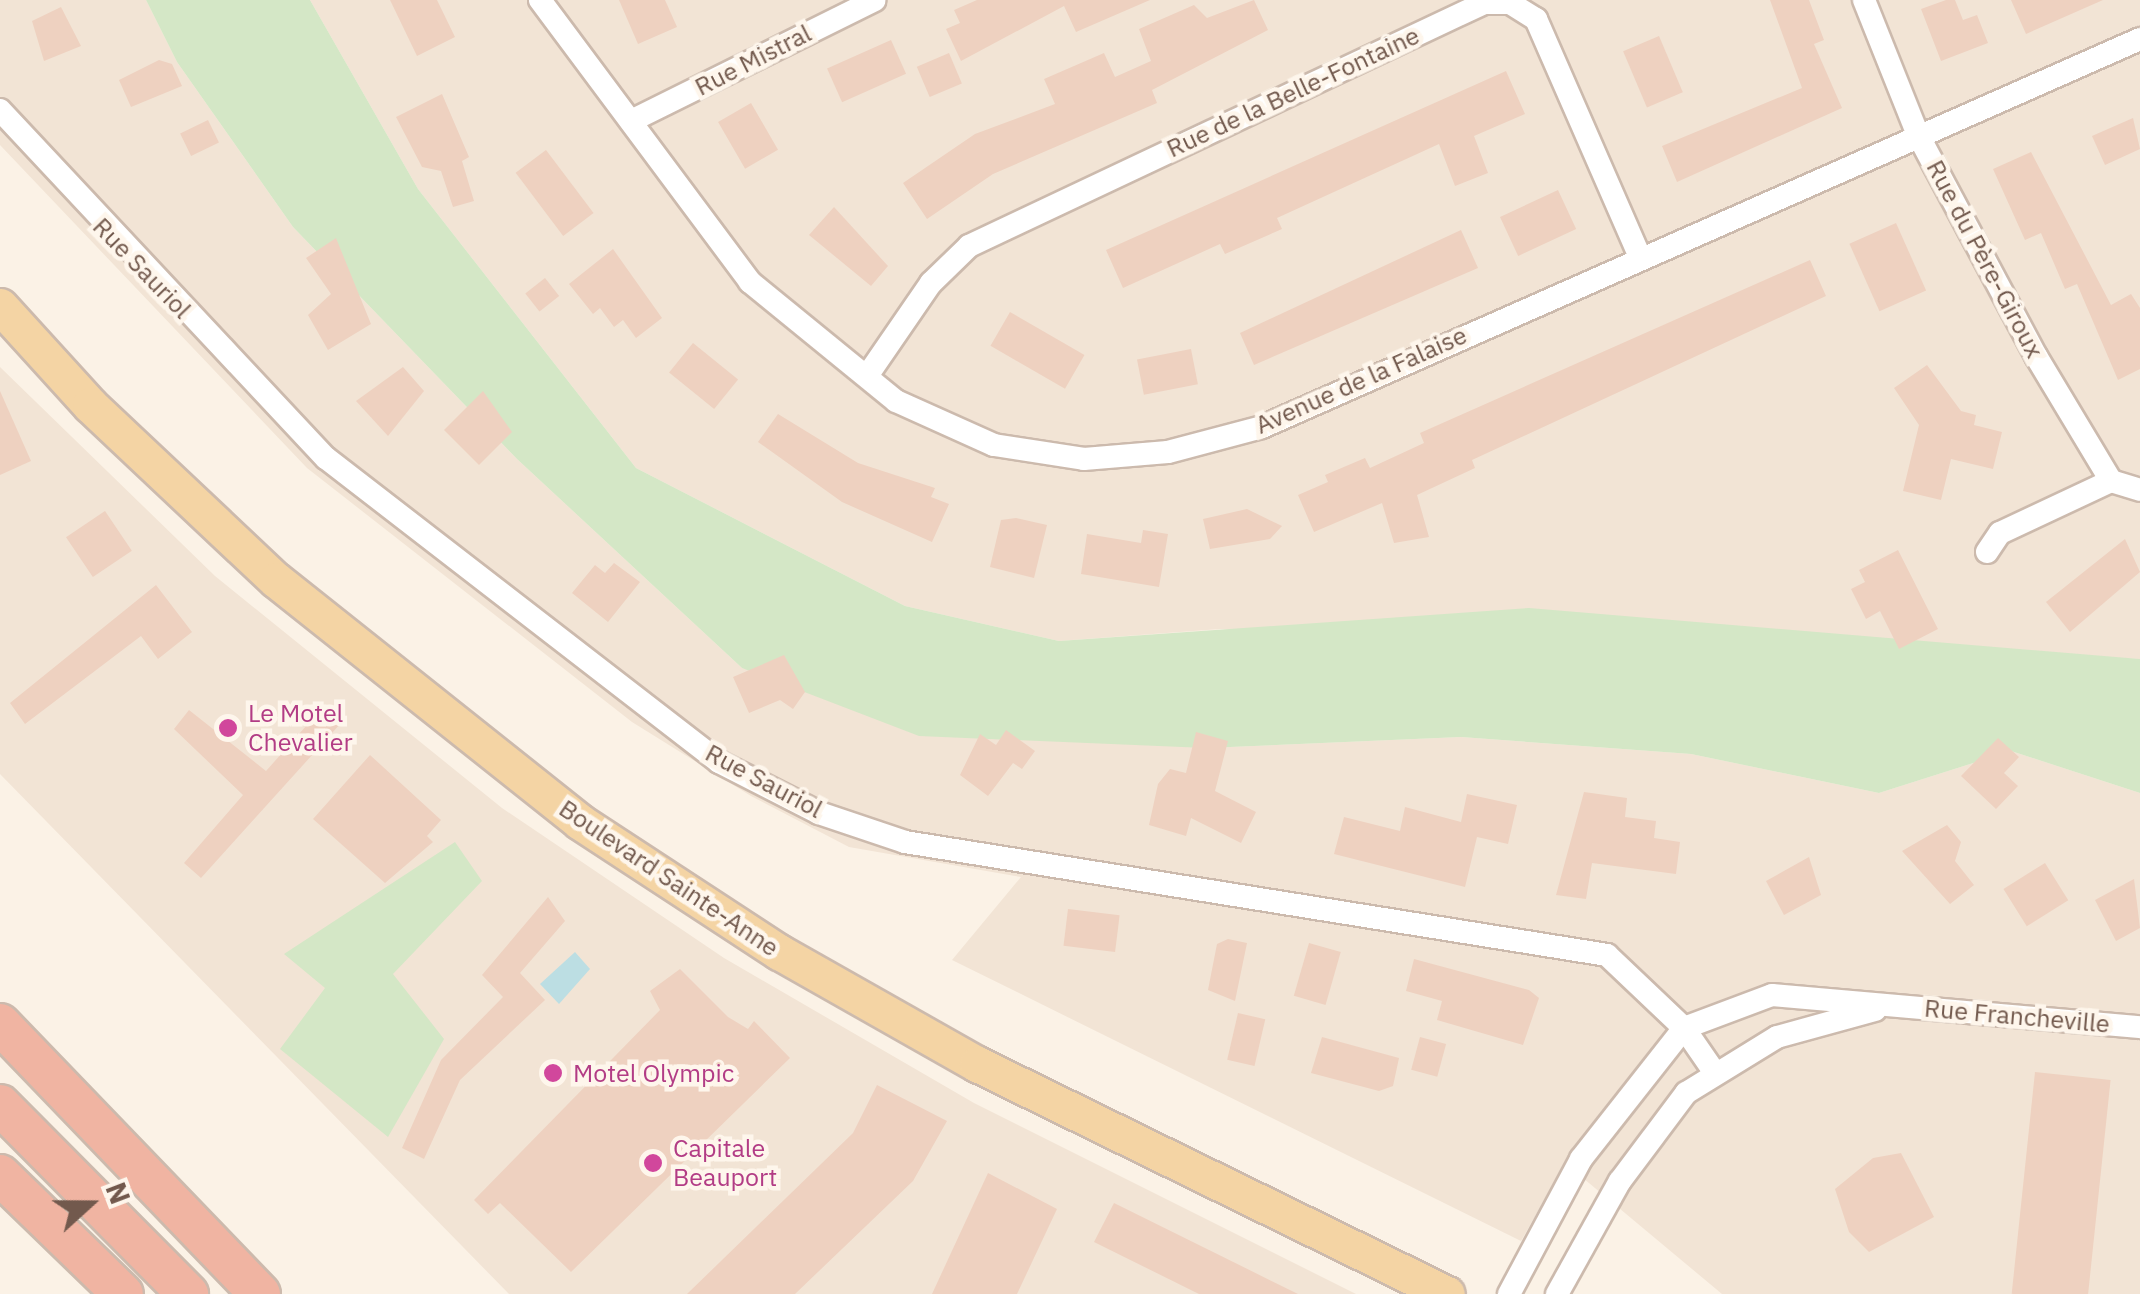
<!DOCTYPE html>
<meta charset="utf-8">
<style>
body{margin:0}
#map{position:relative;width:2140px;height:1294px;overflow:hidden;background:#fbf2e6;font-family:"IBM Plex Sans",sans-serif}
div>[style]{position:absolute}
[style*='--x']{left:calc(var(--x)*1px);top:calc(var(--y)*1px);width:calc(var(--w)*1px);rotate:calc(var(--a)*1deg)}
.residential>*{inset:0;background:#f2e4d5}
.green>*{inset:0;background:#d4e7c6}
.water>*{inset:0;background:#bcdee3}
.building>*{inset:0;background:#eed1c0;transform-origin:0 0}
.roads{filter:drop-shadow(2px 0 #ccbaad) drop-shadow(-2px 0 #ccbaad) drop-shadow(0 2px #ccbaad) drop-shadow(0 -2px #ccbaad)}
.street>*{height:22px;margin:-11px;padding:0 11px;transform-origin:11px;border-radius:11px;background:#fff}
.primary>*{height:35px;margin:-17.5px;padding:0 17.5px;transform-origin:17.5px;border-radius:17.5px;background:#f4d4a4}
.highway>*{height:40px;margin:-20px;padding:0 20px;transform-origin:20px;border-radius:20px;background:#f0b4a2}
.dots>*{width:28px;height:28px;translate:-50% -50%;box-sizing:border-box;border:5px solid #fef6ec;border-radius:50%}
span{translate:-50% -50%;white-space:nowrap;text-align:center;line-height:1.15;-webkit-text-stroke:9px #fef6ec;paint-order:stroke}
.street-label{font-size:25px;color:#72594d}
.hotel-label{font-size:25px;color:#b23c85}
.left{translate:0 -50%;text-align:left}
.north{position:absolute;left:40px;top:1154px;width:100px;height:100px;-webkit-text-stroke:8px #fef6ec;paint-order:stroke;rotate:69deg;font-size:28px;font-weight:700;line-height:40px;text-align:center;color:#72594d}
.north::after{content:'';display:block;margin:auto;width:35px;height:45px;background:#72594d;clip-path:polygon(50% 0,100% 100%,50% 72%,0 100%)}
</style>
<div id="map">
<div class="residential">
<div style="clip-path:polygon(0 0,146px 0,177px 62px,293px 227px,517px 459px,742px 668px,1206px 748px,1461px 737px,1691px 754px,1879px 793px,2011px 751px,2140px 793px,2140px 1294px,1722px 1294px,1565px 1163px,1521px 1241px,952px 960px,1021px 877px,849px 847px,751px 796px,632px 722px,307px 468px,0 145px)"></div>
<div style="clip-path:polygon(310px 0,2140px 0,2140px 659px,1220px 629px,1059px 641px,905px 606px,636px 468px,418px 189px)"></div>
<div style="clip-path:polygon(0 367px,215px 576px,502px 808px,724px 958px,974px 1103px,1356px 1294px,509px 1294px,0 774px)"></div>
</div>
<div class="green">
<div style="clip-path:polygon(146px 0,310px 0,418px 189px,636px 468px,905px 606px,1059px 641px,1529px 608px,2140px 659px,2140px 793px,2011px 751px,1879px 793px,1691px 754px,1461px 737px,1206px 748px,919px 736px,742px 668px,517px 459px,293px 227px,177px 62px)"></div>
<div style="clip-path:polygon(455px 842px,482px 881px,393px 974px,444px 1039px,388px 1137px,280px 1049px,325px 988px,284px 954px)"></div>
</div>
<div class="water">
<div style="clip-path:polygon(575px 952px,590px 969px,559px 1004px,540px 984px)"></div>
</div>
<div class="building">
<div style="clip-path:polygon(390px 0,437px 0,455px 37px,417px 56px)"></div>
<div style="clip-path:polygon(619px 0,665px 0,677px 27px,638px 44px)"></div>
<div style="clip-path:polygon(977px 0,1150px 0,1076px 32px,1064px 6px,961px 61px,946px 29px,960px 23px,954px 10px)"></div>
<div style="clip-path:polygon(1254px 0,1268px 30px,1152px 90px,1157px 103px,993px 174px,927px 219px,903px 183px,975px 134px,1055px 104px,1044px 79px,1104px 53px,1115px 77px,1151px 61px,1139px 29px,1194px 5px,1207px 18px)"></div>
<div style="clip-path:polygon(1770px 0,1809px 0,1824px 40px,1814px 44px,1842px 108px,1677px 182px,1662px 146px,1802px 88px)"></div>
<div style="clip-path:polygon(1946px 0,1955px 0,1963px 20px,1977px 15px,1988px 43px,1941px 61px,1921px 9px)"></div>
<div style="clip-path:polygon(2011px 0,2103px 0,2026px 34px)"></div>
<div style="clip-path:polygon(61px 7px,81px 46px,44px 61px,32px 21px)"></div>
<div style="left:1659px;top:36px;width:61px;height:39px;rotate:67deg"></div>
<div style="left:891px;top:40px;width:37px;height:70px;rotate:66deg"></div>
<div style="left:949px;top:53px;width:33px;height:35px;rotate:67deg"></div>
<div style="clip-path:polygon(159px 60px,172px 64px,182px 86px,131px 107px,119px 80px)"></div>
<div style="clip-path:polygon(1506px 71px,1525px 114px,1474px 136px,1488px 173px,1455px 186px,1439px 144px,1277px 218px,1282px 229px,1225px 254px,1220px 244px,1123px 288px,1106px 250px)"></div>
<div style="clip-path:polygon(442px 94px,469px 157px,462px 161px,474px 201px,453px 207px,441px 171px,422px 167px,396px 117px)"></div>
<div style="left:751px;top:103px;width:54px;height:38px;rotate:60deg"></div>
<div style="clip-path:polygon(2133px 118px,2140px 149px,2105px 165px,2092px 136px)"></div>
<div style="left:208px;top:120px;width:25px;height:31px;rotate:64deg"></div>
<div style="left:546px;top:150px;width:79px;height:38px;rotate:53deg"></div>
<div style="clip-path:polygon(2031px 152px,2111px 305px,2131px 294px,2140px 308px,2140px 369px,2118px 380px,2077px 284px,2065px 289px,2041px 233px,2025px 240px,1993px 169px)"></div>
<div style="left:1558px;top:190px;width:43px;height:64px;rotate:65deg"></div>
<div style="clip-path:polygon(834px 207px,888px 266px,871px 286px,809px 235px)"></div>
<div style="left:1896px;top:223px;width:74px;height:51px;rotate:66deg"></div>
<div style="clip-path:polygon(1461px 230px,1478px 268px,1254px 365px,1240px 333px)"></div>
<div style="clip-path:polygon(336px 238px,371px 324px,328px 350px,308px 315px,331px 294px,306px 258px)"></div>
<div style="clip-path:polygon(613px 249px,662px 318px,636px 338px,623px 320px,614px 327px,600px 308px,593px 314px,569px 284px)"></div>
<div style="clip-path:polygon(1810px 260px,1826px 296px,1472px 460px,1475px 468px,1417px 495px,1429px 537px,1394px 543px,1382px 503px,1314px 532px,1298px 495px,1328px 482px,1325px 475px,1365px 458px,1370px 468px,1424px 443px,1420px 433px)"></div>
<div style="left:545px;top:278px;width:23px;height:25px;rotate:52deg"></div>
<div style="left:1010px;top:312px;width:86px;height:39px;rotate:30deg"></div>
<div style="left:693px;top:343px;width:58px;height:38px;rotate:39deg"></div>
<div style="left:1191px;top:349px;width:36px;height:55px;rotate:79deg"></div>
<div style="clip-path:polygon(1927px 365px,1961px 411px,1976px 415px,1974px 425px,2002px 432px,1993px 469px,1951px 459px,1941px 500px,1903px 491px,1919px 425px,1894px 388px)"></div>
<div style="clip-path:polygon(403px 367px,424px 391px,388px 436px,356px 401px)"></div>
<div style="clip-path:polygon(0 391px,31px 461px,0 475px)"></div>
<div style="clip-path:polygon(483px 391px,512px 432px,479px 465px,444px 430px)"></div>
<div style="clip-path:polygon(778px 414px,858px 463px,935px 488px,931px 497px,949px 504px,932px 542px,842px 502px,758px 442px)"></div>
<div style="clip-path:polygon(1247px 509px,1282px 526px,1270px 539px,1210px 549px,1203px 519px)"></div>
<div style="left:105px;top:511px;width:48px;height:47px;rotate:56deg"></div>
<div style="clip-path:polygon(1016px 518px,1047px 525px,1034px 578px,990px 567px,1001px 520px)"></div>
<div style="clip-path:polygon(1143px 530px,1168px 534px,1159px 587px,1081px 574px,1087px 534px,1141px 543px)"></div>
<div style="clip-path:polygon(2125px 539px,2140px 572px,2070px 632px,2046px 602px)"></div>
<div style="clip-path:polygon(1898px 550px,1938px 629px,1899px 649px,1880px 611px,1866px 619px,1851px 589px,1865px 582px,1859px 570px)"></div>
<div style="clip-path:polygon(614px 563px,640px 582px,608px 622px,572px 593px,595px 565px,605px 573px)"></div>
<div style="clip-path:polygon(156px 585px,192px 632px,158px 659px,141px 636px,25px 724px,10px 703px)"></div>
<div style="clip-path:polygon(784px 655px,805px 692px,793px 709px,780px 700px,749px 713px,733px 677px)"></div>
<div style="clip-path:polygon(323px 707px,341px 723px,201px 878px,184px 863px,243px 795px,174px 729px,189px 710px,266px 771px)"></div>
<div style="clip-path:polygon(1006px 730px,1035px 751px,1022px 769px,1013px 763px,988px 796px,960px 775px,980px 734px,996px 745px)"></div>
<div style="clip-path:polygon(1196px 732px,1228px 741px,1215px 791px,1256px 812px,1241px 843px,1191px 818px,1186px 836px,1149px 825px,1158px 784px,1170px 769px,1186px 773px)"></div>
<div style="clip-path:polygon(1998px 738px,2019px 757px,2004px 773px,2018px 786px,1996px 809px,1961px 776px)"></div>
<div style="clip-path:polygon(370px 755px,441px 820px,427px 836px,433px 842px,385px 883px,313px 819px)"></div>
<div style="clip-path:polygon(1584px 792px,1627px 798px,1625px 817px,1656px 821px,1654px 838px,1680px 842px,1676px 874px,1592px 863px,1586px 899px,1556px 895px)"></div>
<div style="clip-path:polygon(1467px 794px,1517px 805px,1508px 844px,1477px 837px,1465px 887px,1334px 854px,1344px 817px,1400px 831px,1405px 807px,1461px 822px)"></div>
<div style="clip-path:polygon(1947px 825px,1961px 842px,1955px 861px,1974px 885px,1950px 904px,1902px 851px)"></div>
<div style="clip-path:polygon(1809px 857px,1821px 895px,1784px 915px,1766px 881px)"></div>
<div style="left:2045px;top:863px;width:44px;height:49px;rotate:58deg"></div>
<div style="clip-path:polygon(2134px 879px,2140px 928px,2116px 941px,2095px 900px)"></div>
<div style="clip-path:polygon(548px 897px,565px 921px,520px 973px,545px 1000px,460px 1080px,424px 1159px,402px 1148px,441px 1060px,503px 997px,482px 975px)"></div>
<div style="left:1068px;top:909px;width:52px;height:37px;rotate:7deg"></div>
<div style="clip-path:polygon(1228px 939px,1247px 943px,1235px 1001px,1208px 990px,1217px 944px)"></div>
<div style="left:1309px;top:943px;width:33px;height:55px;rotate:16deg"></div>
<div style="clip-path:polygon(1414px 959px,1529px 990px,1539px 998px,1523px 1045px,1437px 1020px,1442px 1001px,1406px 991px)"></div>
<div style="clip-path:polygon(680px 969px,728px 1017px,748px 1029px,754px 1021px,790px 1058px,571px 1272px,500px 1203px,488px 1214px,474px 1200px,660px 1010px,650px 991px)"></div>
<div style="left:1238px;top:1013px;width:28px;height:48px;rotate:13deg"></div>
<div style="clip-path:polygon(1322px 1037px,1399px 1058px,1393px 1086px,1379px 1091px,1311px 1073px)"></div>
<div style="left:1420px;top:1037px;width:27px;height:34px;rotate:15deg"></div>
<div style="left:2035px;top:1072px;width:76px;height:223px;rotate:6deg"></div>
<div style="clip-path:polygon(877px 1085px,947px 1121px,913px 1181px,795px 1294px,687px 1294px,853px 1133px)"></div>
<div style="clip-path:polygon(1901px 1153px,1934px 1217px,1869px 1252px,1849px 1232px,1835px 1189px,1873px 1158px)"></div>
<div style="clip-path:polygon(988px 1173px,1057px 1209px,1017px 1294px,932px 1294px)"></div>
<div style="clip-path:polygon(1114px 1203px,1298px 1294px,1199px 1294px,1094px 1242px)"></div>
</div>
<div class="roads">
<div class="street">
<div style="--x:540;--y:0;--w:352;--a:53.3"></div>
<div style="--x:750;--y:282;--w:188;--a:39.2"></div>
<div style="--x:896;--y:401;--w:107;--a:24.2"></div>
<div style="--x:994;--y:445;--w:91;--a:8.8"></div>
<div style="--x:1084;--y:459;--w:84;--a:-4.8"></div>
<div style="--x:1168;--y:452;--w:97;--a:-14.9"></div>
<div style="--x:1262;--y:427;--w:960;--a:-23.84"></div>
<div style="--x:1864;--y:0;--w:145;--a:68.2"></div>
<div style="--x:1918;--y:135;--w:251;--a:61.9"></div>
<div style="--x:2036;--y:356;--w:146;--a:59"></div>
<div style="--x:2111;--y:481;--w:30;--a:17"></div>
<div style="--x:0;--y:110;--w:477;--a:46.9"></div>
<div style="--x:326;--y:458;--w:497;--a:37.7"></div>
<div style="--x:719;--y:762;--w:112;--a:27"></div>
<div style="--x:819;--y:813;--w:91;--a:18.6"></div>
<div style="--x:905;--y:842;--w:711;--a:9.14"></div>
<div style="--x:1607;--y:955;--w:106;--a:43.5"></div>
<div style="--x:1684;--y:1028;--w:51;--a:55.4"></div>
<div style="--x:631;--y:121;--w:272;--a:-26.4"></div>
<div style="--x:867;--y:376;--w:113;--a:-55.5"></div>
<div style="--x:931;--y:283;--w:53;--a:-44.2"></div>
<div style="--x:969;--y:246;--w:569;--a:-25.26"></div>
<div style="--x:1484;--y:3;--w:26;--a:0"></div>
<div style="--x:1510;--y:3;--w:31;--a:32"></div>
<div style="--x:1536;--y:19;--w:257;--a:66.4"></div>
<div style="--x:1987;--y:552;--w:23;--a:-56"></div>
<div style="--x:2000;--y:533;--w:123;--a:-25.1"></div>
<div style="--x:1509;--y:1294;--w:153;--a:-61.9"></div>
<div style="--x:1581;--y:1159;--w:167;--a:-51.8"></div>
<div style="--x:1684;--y:1028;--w:94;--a:-20.6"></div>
<div style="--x:1772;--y:995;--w:369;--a:5"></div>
<div style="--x:1557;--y:1294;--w:129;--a:-60.9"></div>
<div style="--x:1620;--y:1181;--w:110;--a:-53.1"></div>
<div style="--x:1686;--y:1093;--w:107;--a:-31.6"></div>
<div style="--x:1777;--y:1037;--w:102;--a:-15.4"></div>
</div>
<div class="primary">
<div style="--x:0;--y:306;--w:134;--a:47.7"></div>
<div style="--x:90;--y:405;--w:255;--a:43.3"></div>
<div style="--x:276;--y:580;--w:389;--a:38.5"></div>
<div style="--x:580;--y:822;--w:238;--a:33.2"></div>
<div style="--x:779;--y:952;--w:227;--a:29.5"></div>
<div style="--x:977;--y:1064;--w:523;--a:26.08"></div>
</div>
<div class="highway">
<div style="--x:0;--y:1024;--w:375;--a:46.1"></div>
<div style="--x:0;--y:1105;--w:267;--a:45.2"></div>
<div style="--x:0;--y:1175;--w:171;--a:44.1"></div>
</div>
</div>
<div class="dots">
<div style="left:228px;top:728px;background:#d1479c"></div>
<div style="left:553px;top:1073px;background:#d1479c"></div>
<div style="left:653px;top:1163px;background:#d1479c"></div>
</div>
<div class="street-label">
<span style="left:753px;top:60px;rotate:-27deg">Rue Mistral</span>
<span style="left:1293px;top:92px;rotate:-25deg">Rue de la Belle-Fontaine</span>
<span style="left:1985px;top:259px;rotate:62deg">Rue du Père-Giroux</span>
<span style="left:142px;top:268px;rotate:46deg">Rue Sauriol</span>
<span style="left:1361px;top:380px;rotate:-24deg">Avenue de la Falaise</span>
<span style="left:764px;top:781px;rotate:28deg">Rue Sauriol</span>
<span style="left:669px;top:878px;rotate:34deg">Boulevard Sainte-Anne</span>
<span style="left:2017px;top:1016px;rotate:5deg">Rue Francheville</span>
</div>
<div class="hotel-label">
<span class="left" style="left:248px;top:728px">Le Motel<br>Chevalier</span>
<span class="left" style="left:573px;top:1073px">Motel Olympic</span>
<span class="left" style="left:673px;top:1163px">Capitale<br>Beauport</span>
</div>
<div class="north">N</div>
</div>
